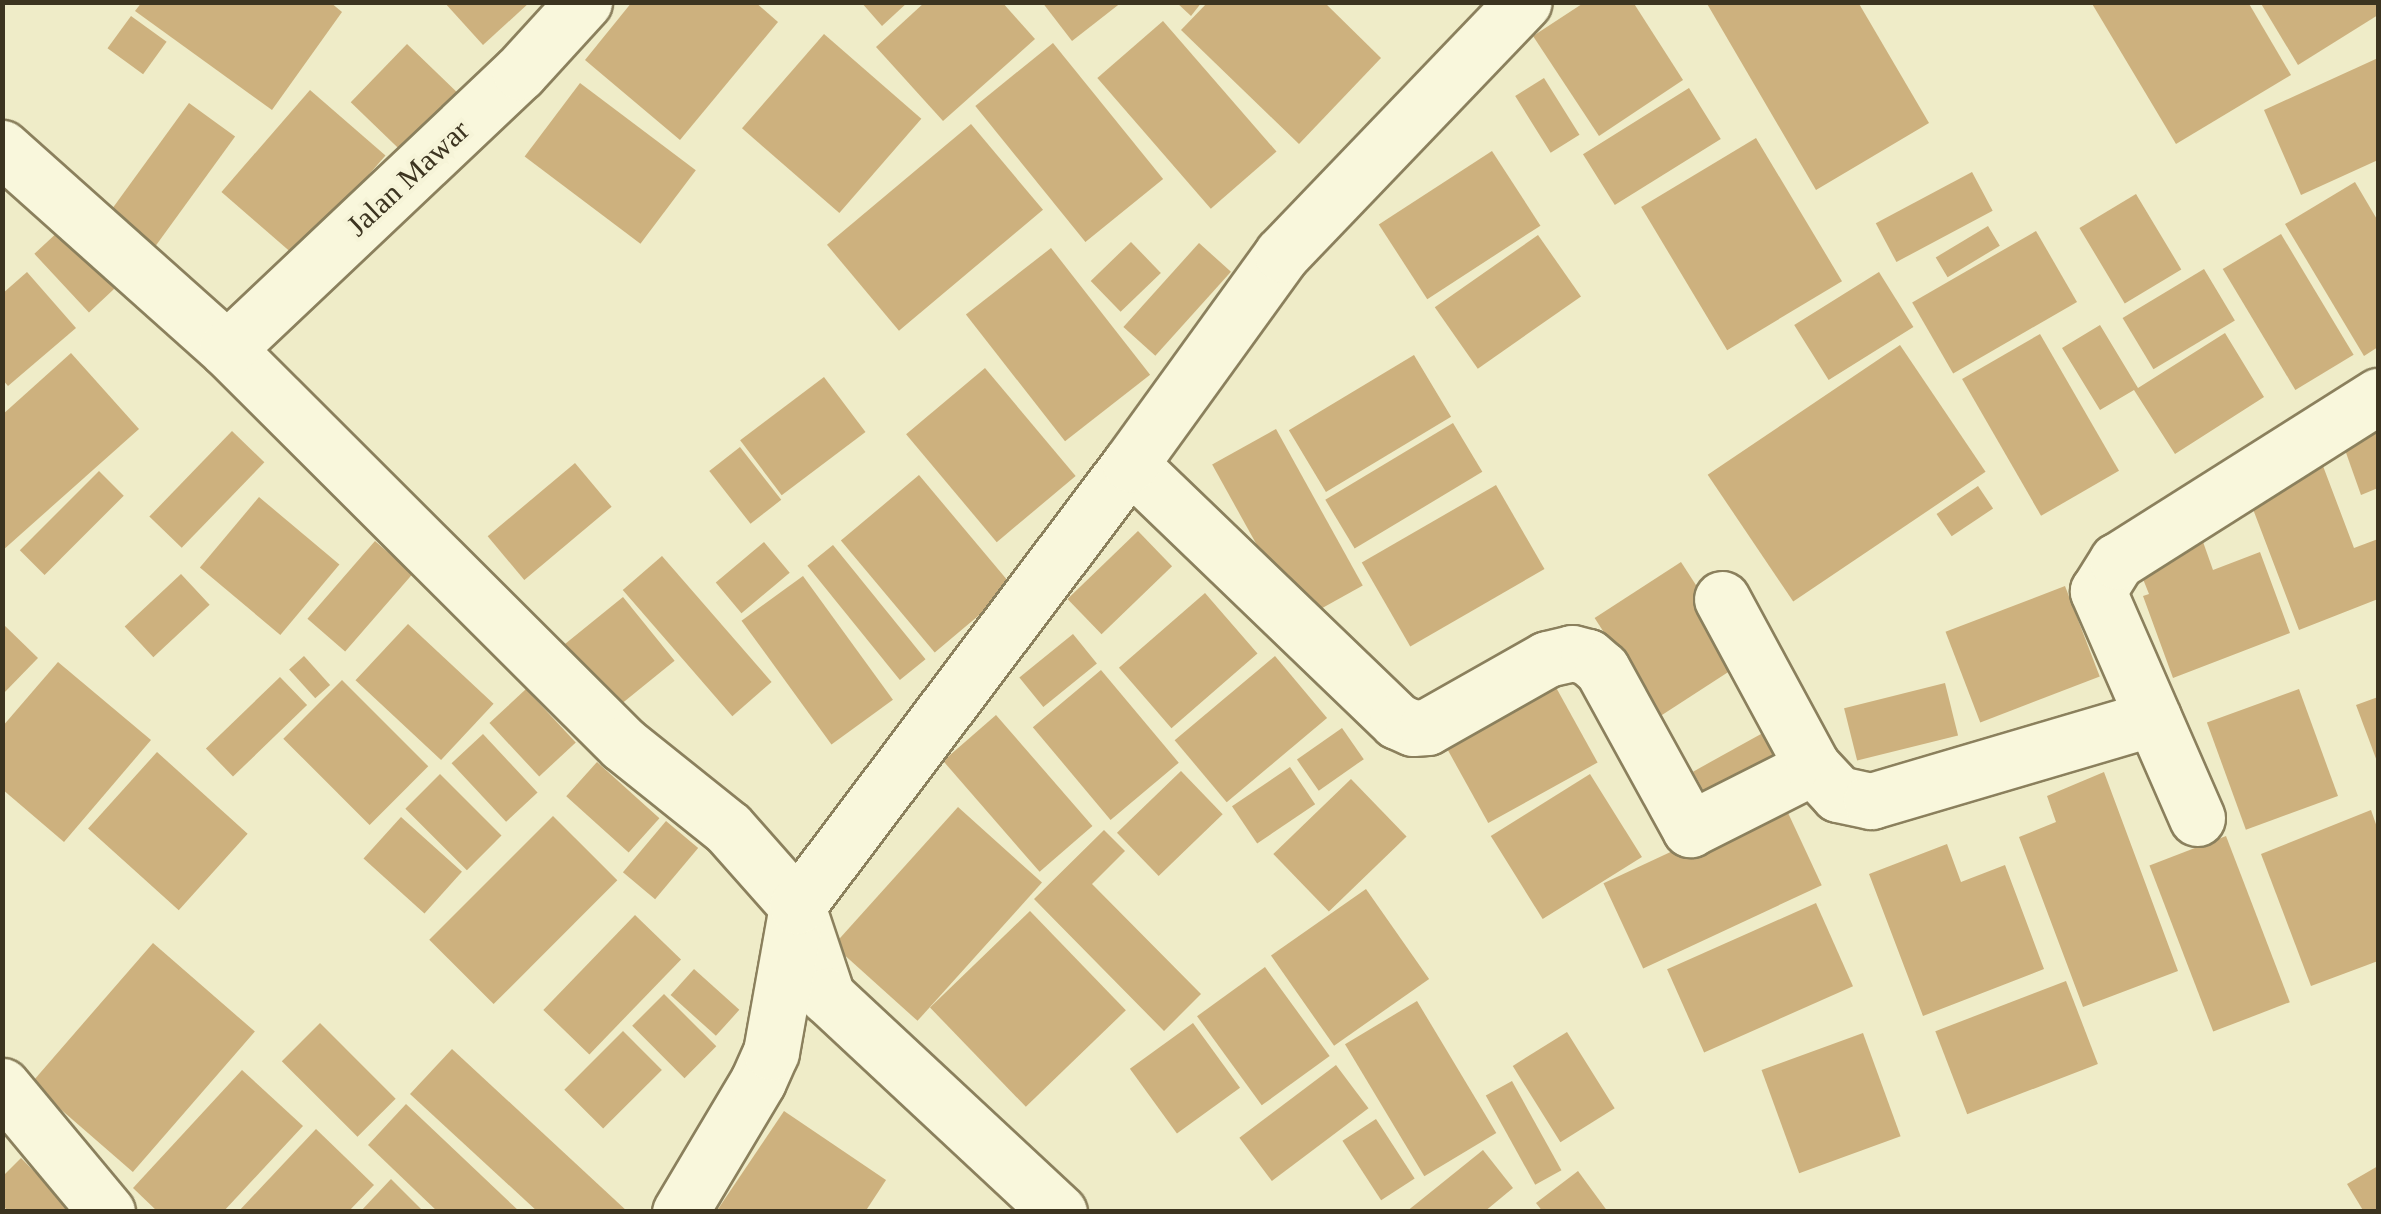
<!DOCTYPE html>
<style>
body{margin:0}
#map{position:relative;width:2381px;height:1214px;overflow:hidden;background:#efecc8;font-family:"Times New Roman",serif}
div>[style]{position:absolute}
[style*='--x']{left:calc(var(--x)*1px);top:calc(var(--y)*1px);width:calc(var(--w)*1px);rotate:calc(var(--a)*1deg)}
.building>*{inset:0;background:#cdb17e;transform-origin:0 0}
.roads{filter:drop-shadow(2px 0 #8b805d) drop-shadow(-2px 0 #8b805d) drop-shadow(0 2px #8b805d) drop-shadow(0 -2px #8b805d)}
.street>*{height:55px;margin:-27.5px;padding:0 27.5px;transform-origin:27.5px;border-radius:27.5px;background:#f9f7dc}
span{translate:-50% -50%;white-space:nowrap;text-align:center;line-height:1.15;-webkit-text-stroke:8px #f6f4d8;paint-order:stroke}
.street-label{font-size:30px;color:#3c3420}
.frame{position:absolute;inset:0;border:5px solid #3c3420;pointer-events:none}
</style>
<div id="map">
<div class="building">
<div style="clip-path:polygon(142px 2px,330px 2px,342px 12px,272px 110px,135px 11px)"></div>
<div style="clip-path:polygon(444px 2px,530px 2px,483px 45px)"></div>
<div style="clip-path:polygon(632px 2px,755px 2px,778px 22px,680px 140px,585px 60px)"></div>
<div style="clip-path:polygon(861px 2px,908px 2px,882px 26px)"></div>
<div style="clip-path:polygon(925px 2px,1002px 2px,1035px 39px,943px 121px,876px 47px)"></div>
<div style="clip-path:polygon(1042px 2px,1122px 2px,1072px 41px)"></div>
<div style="clip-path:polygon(1176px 2px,1202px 2px,1191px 16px)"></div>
<div style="clip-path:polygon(1208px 2px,1324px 2px,1381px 58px,1299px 144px,1181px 30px)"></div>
<div style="clip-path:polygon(1585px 2px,1633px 2px,1683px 80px,1599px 136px,1533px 36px)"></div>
<div style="clip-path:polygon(1706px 2px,1858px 2px,1929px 123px,1816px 190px)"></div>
<div style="clip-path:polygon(2091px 2px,2248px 2px,2291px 75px,2176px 144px)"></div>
<div style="clip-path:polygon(2260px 2px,2378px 2px,2378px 15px,2298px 65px)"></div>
<div style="left:131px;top:16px;width:44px;height:40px;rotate:36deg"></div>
<div style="left:1163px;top:21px;width:173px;height:87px;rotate:49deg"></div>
<div style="left:824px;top:34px;width:129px;height:125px;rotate:41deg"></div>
<div style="left:1053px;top:43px;width:175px;height:100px;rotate:51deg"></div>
<div style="left:407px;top:44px;width:76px;height:81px;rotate:44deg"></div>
<div style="clip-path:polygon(2378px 58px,2378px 160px,2301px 195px,2264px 110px)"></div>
<div style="left:1544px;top:78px;width:67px;height:34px;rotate:58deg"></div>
<div style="left:580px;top:83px;width:145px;height:92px;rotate:37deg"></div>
<div style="left:1689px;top:88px;width:60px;height:125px;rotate:58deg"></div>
<div style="left:310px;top:90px;width:100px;height:135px;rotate:41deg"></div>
<div style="left:189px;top:103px;width:57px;height:148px;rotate:36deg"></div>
<div style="left:971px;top:124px;width:112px;height:188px;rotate:50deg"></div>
<div style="left:1756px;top:138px;width:167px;height:134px;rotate:59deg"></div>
<div style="left:1492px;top:151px;width:89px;height:135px;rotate:57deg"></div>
<div style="left:1972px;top:172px;width:44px;height:109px;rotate:62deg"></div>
<div style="clip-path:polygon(2355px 182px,2378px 221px,2378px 347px,2364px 356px,2285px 224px)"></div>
<div style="left:2136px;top:194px;width:88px;height:66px;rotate:59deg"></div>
<div style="left:1988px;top:226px;width:23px;height:61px;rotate:59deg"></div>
<div style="left:60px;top:230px;width:80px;height:35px;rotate:47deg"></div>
<div style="left:2036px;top:231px;width:82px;height:143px;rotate:60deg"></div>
<div style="left:2281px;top:234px;width:141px;height:68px;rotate:59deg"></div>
<div style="left:1538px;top:235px;width:75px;height:126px;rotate:55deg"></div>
<div style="left:1131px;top:242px;width:43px;height:56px;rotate:46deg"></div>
<div style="left:1199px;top:243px;width:43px;height:113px;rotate:42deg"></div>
<div style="left:1051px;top:248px;width:161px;height:108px;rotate:52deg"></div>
<div style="left:2204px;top:269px;width:60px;height:95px;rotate:59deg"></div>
<div style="clip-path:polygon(27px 272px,76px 328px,8px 386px,2px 379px,2px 294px)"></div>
<div style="left:1879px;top:272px;width:65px;height:100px;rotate:58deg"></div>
<div style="clip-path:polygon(2100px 325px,2138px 388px,2225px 333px,2264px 397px,2175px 454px,2134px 390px,2100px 410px,2062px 348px)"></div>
<div style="left:2040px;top:334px;width:158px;height:90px;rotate:60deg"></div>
<div style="left:1900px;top:345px;width:153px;height:232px;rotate:56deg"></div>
<div style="clip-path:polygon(71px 353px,139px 429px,2px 551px,2px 415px)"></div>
<div style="left:1414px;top:355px;width:72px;height:146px;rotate:59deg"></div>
<div style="left:985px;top:368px;width:141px;height:103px;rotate:50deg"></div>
<div style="left:824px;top:377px;width:69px;height:105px;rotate:53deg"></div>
<div style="clip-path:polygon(2378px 417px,2378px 488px,2361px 495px,2339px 433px)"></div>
<div style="left:1453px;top:423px;width:57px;height:149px;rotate:59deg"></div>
<div style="left:1276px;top:429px;width:179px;height:73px;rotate:61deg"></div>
<div style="left:232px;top:431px;width:45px;height:119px;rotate:44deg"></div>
<div style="left:740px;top:447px;width:67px;height:39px;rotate:52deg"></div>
<div style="left:575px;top:463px;width:57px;height:114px;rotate:50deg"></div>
<div style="clip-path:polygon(2323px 466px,2354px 548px,2378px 539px,2378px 599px,2299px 630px,2248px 496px)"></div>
<div style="left:99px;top:471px;width:35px;height:112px;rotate:45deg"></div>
<div style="left:919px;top:475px;width:146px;height:102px;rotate:50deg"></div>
<div style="left:1496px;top:485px;width:97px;height:155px;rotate:60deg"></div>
<div style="left:1978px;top:486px;width:27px;height:50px;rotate:56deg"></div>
<div style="left:259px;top:497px;width:105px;height:92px;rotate:40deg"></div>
<div style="left:1138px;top:531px;width:49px;height:98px;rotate:46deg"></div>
<div style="clip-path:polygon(2202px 539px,2213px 570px,2260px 552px,2290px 633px,2173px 678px,2143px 596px,2149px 594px,2137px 564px)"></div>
<div style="left:375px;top:541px;width:50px;height:103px;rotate:41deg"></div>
<div style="left:764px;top:542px;width:40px;height:63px;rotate:50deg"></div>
<div style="left:833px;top:545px;width:147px;height:33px;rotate:51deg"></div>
<div style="left:662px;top:556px;width:167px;height:52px;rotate:49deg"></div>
<div style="left:1681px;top:562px;width:118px;height:103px;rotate:57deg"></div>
<div style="left:181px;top:574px;width:42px;height:77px;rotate:47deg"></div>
<div style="left:803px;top:576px;width:153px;height:76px;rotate:54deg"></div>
<div style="left:2065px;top:586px;width:97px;height:128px;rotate:69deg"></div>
<div style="left:1205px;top:593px;width:80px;height:114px;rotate:49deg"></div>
<div style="left:623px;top:597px;width:82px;height:75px;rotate:51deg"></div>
<div style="clip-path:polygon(2px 623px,38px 658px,2px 695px)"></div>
<div style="left:408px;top:624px;width:117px;height:77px;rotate:43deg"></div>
<div style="left:1073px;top:634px;width:38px;height:69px;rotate:51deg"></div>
<div style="left:304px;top:656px;width:39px;height:20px;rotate:48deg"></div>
<div style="left:1275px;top:656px;width:81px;height:131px;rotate:50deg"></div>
<div style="clip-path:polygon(58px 662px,151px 740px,64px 842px,2px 789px,2px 727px)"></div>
<div style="left:1101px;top:670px;width:121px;height:89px;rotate:50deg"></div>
<div style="left:280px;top:677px;width:39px;height:103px;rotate:46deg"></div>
<div style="left:342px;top:680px;width:122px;height:83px;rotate:45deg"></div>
<div style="left:1553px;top:682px;width:92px;height:125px;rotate:61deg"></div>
<div style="left:1945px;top:683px;width:54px;height:104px;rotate:76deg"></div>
<div style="left:526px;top:689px;width:73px;height:50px;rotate:47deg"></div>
<div style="left:2299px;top:689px;width:114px;height:98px;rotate:70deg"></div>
<div style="clip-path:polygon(2378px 697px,2378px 764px,2356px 705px)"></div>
<div style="left:996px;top:715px;width:147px;height:70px;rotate:49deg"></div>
<div style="left:1342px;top:728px;width:38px;height:55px;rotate:55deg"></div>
<div style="left:1770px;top:729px;width:50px;height:88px;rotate:61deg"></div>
<div style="left:483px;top:734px;width:80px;height:43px;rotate:47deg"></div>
<div style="left:157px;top:752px;width:122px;height:103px;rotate:42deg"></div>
<div style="left:597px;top:762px;width:84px;height:46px;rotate:42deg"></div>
<div style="left:1290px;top:767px;width:45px;height:70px;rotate:56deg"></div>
<div style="left:1181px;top:771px;width:60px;height:89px;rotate:46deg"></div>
<div style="clip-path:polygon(2104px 772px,2178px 971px,2083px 1007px,2019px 837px,2056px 822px,2047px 796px)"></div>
<div style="left:440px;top:774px;width:87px;height:49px;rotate:45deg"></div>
<div style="left:1590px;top:774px;width:98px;height:117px;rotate:58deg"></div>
<div style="left:1351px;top:779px;width:80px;height:108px;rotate:46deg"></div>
<div style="left:1782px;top:800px;width:94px;height:197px;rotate:65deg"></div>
<div style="left:958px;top:807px;width:113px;height:186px;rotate:42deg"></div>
<div style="clip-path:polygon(2371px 810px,2378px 830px,2378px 961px,2311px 986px,2261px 854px)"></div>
<div style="left:553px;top:816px;width:91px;height:175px;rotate:45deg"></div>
<div style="left:401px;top:817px;width:82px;height:56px;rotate:42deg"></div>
<div style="left:666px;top:821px;width:42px;height:67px;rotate:40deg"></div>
<div style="clip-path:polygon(1104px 830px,1125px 851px,1092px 884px,1201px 994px,1164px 1031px,1034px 899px)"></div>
<div style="left:2226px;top:836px;width:178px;height:82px;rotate:69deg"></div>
<div style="clip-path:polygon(1947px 844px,1961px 882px,2005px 865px,2044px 969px,1923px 1016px,1869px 874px)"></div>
<div style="left:1366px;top:889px;width:110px;height:116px;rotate:55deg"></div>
<div style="left:1816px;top:903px;width:91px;height:163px;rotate:66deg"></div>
<div style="left:1030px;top:911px;width:138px;height:139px;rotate:46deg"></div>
<div style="left:635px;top:915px;width:64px;height:132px;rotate:44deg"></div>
<div style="left:153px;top:943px;width:135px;height:186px;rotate:41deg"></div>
<div style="left:1265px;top:967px;width:110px;height:84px;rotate:54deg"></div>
<div style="left:694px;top:969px;width:61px;height:35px;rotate:42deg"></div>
<div style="left:2066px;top:981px;width:89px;height:140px;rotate:69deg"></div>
<div style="left:664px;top:994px;width:74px;height:45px;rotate:45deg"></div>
<div style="left:1417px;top:1001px;width:154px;height:84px;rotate:59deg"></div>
<div style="left:320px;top:1023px;width:107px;height:54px;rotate:45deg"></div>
<div style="left:1193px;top:1023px;width:80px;height:78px;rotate:54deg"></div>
<div style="left:623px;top:1031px;width:55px;height:83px;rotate:45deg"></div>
<div style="left:1567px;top:1032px;width:90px;height:64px;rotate:58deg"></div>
<div style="left:1863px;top:1033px;width:110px;height:108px;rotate:70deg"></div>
<div style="clip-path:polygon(452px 1049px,628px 1212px,538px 1212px,410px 1094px)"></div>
<div style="left:1336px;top:1065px;width:54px;height:121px;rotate:53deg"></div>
<div style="clip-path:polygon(242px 1070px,303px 1126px,223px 1212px,158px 1212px,133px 1188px)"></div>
<div style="left:1512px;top:1081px;width:102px;height:30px;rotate:61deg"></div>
<div style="clip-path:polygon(406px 1104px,520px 1212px,438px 1212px,368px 1145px)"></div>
<div style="clip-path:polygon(784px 1111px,886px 1180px,865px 1212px,716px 1212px)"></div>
<div style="left:1376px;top:1119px;width:71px;height:40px;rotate:57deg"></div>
<div style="clip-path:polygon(316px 1129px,374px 1185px,348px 1212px,238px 1212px)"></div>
<div style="clip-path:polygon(1483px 1150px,1513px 1188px,1484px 1212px,1406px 1212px)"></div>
<div style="clip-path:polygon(21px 1158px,68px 1206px,63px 1212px,9px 1212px,2px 1205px,2px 1177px)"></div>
<div style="clip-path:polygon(2378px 1166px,2378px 1212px,2364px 1212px,2347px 1184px)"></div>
<div style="clip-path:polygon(1578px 1171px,1608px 1212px,1543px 1212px,1536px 1203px)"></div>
<div style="clip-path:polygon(391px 1179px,424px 1212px,360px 1212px)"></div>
</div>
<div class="roads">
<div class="street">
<div style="--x:2;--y:148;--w:302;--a:41.8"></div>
<div style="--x:227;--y:349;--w:559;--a:44.93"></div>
<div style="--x:623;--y:744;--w:134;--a:38.7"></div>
<div style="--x:728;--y:828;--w:104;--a:48.5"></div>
<div style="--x:797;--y:906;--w:95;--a:71.6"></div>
<div style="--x:827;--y:996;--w:317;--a:43"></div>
<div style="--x:227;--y:349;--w:403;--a:-43.4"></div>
<div style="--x:520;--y:72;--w:95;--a:-47.6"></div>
<div style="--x:1130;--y:464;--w:371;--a:43.9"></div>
<div style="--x:1397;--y:721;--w:17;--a:24"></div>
<div style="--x:1413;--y:728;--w:14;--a:-4"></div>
<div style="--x:1427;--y:727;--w:138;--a:-29.5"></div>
<div style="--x:1547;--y:659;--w:26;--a:-13"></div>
<div style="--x:1572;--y:653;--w:16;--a:14"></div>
<div style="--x:1588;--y:657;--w:18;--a:41"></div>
<div style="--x:1602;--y:669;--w:183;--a:61.2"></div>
<div style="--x:1690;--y:829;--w:138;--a:-26.8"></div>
<div style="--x:1722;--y:599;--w:191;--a:61.6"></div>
<div style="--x:1813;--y:767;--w:37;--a:47"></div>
<div style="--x:1838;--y:794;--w:34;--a:12"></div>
<div style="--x:1871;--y:801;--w:294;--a:-16.4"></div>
<div style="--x:2197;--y:818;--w:248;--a:-113.6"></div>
<div style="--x:2098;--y:591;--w:36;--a:-58"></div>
<div style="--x:2117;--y:561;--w:309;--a:-32.3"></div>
<div style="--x:2;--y:1086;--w:164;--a:50.2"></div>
<div style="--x:680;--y:1212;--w:152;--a:-59.2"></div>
<div style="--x:758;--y:1081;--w:32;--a:-66"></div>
<div style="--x:771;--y:1052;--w:148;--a:-79.9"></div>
<div style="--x:797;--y:906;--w:553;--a:-53.01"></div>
<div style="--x:1130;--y:464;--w:259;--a:-54.1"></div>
<div style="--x:1282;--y:254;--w:349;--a:-46.2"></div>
</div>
</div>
<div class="street-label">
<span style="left:408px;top:178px;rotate:-43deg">Jalan Mawar</span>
</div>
<div class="frame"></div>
</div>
